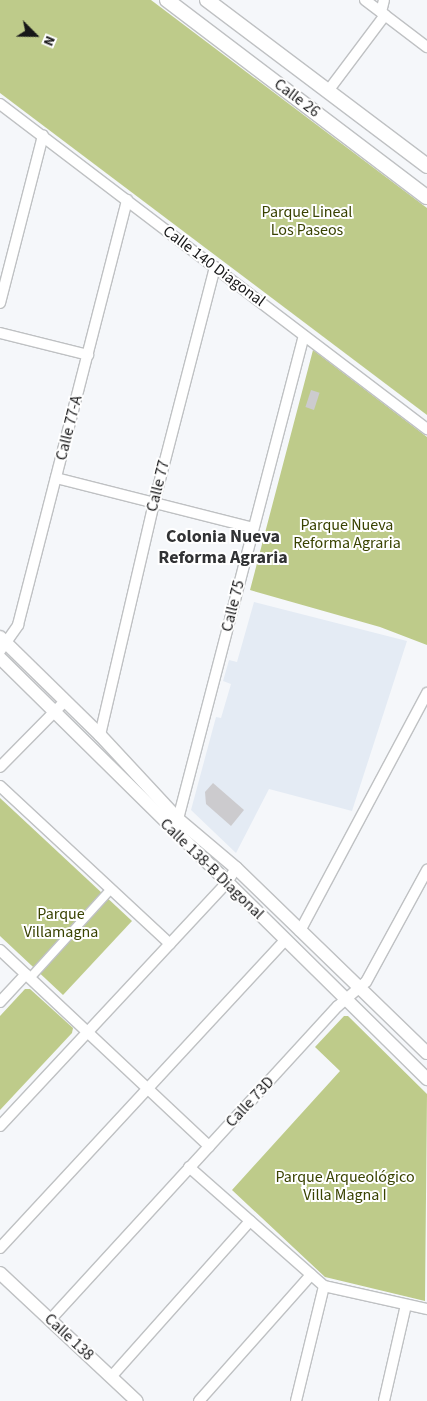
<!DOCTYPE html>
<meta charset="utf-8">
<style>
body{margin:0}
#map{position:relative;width:427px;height:1401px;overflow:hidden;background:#f5f7fa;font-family:"Source Sans 3",sans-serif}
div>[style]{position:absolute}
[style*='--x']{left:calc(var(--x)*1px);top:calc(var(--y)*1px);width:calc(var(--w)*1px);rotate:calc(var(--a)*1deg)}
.built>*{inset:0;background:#e4ebf4}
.green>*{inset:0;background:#becb8a}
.building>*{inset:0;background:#cccbce;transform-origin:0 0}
.roads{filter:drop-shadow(1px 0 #bfc1c3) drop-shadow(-1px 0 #bfc1c3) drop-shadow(0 1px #bfc1c3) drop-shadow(0 -1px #bfc1c3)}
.pedestrian>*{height:8px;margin:-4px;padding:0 4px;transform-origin:4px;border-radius:4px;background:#fff}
.minor>*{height:10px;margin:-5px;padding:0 5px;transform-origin:5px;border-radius:5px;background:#fff}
.tertiary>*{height:12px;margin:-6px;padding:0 6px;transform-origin:6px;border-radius:6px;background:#fff}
.secondary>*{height:14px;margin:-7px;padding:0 7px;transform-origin:7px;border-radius:7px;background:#fff}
span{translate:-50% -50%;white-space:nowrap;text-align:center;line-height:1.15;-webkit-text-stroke:4px #fff;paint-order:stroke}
.street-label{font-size:16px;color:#171718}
.park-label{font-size:16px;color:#394200}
.neighbourhood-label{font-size:18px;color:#313234;font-weight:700}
.north{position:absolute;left:10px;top:10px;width:50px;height:50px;-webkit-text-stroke:4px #fff;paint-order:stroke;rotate:113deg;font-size:14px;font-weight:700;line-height:20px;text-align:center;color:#171718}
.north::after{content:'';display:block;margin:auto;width:18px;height:22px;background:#171718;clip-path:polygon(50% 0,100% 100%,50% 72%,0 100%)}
</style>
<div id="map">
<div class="built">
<div style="clip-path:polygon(254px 602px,407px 641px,352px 811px,269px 789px,236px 853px,191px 810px,216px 717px,221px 718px,231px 684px,223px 681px,229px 660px,237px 662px)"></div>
</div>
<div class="green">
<div style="clip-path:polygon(0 0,151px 0,427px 208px,427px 415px,0 93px)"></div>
<div style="clip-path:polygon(313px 350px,427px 437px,427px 645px,380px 627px,250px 590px)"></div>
<div style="clip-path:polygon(0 798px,132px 921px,63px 995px,0 936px)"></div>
<div style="clip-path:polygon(25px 989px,30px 989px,73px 1028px,72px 1033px,0 1110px,0 1016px)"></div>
<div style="clip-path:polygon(344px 1016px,348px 1016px,427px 1094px,425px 1301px,325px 1277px,232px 1190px,340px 1071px,315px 1047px)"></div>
</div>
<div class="building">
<div style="left:311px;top:390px;width:9px;height:18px;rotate:18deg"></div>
<div style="clip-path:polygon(213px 783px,244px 810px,231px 826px,206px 804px,205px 792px)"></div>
</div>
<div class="roads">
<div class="pedestrian">
<div style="--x:30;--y:978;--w:120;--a:-47.7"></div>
</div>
<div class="minor">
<div style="--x:365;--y:0;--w:78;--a:37.2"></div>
<div style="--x:381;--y:12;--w:12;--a:-76"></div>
<div style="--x:328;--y:91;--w:95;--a:-53.1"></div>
<div style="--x:0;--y:104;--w:537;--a:37.28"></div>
<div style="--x:0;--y:303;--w:173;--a:-75.6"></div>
<div style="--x:0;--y:333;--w:91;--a:14"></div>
<div style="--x:56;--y:478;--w:203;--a:14.2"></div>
<div style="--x:0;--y:651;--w:32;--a:-55"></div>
<div style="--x:18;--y:625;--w:439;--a:-75.6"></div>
<div style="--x:100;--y:735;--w:238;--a:-76.9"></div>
<div style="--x:154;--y:503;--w:244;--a:-75.5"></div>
<div style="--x:0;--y:767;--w:93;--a:-45.4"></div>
<div style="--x:0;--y:786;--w:232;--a:42.9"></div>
<div style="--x:178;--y:819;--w:499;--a:-75.4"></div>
<div style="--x:300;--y:931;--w:270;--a:-61.9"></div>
<div style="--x:0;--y:950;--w:287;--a:43.2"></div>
<div style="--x:0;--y:1002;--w:38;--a:-47"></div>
<div style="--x:0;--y:1126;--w:331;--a:-47"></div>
<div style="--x:226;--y:884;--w:19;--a:-58"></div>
<div style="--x:189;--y:1167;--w:180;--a:41.4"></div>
<div style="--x:324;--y:1286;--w:106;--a:12.6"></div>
<div style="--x:0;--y:1248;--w:420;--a:-47.2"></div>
<div style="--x:50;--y:1320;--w:426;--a:-47.5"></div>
<div style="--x:338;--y:1006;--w:37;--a:-41"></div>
<div style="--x:366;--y:982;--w:128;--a:-61.4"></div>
<div style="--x:111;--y:1377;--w:209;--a:-48.3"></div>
<div style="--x:199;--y:1401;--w:169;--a:-48.4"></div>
<div style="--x:296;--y:1401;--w:118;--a:-76.3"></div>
<div style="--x:384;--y:1401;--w:98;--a:-77.1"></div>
</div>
<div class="tertiary">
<div style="--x:0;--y:637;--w:140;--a:44.4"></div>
<div style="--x:100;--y:735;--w:115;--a:47.1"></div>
<div style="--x:178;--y:819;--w:76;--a:40.2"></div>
<div style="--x:236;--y:868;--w:266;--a:44.1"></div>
<div style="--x:0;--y:658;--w:600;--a:44.59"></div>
<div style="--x:0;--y:1273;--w:187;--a:43.1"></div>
</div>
<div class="secondary">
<div style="--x:167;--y:0;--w:326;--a:37.2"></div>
<div style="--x:207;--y:0;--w:276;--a:37"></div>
</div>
</div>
<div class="street-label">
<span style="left:297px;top:98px;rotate:37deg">Calle 26</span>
<span style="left:214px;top:266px;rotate:37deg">Calle 140 Diagonal</span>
<span style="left:69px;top:428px;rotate:-76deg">Calle 77-A</span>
<span style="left:158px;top:486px;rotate:-76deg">Calle 77</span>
<span style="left:233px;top:606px;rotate:-76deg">Calle 75</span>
<span style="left:212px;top:869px;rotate:44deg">Calle 138-B Diagonal</span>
<span style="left:250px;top:1102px;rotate:-47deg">Calle 73D</span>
<span style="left:69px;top:1337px;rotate:43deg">Calle 138</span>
</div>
<div class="park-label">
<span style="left:307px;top:221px">Parque Lineal<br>Los Paseos</span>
<span style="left:347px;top:534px">Parque Nueva<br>Reforma Agraria</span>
<span style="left:61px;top:923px">Parque<br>Villamagna</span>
<span style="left:345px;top:1186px">Parque Arqueológico<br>Villa Magna I</span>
</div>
<div class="neighbourhood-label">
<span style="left:223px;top:548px">Colonia Nueva<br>Reforma Agraria</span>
</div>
<div class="north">N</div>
</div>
